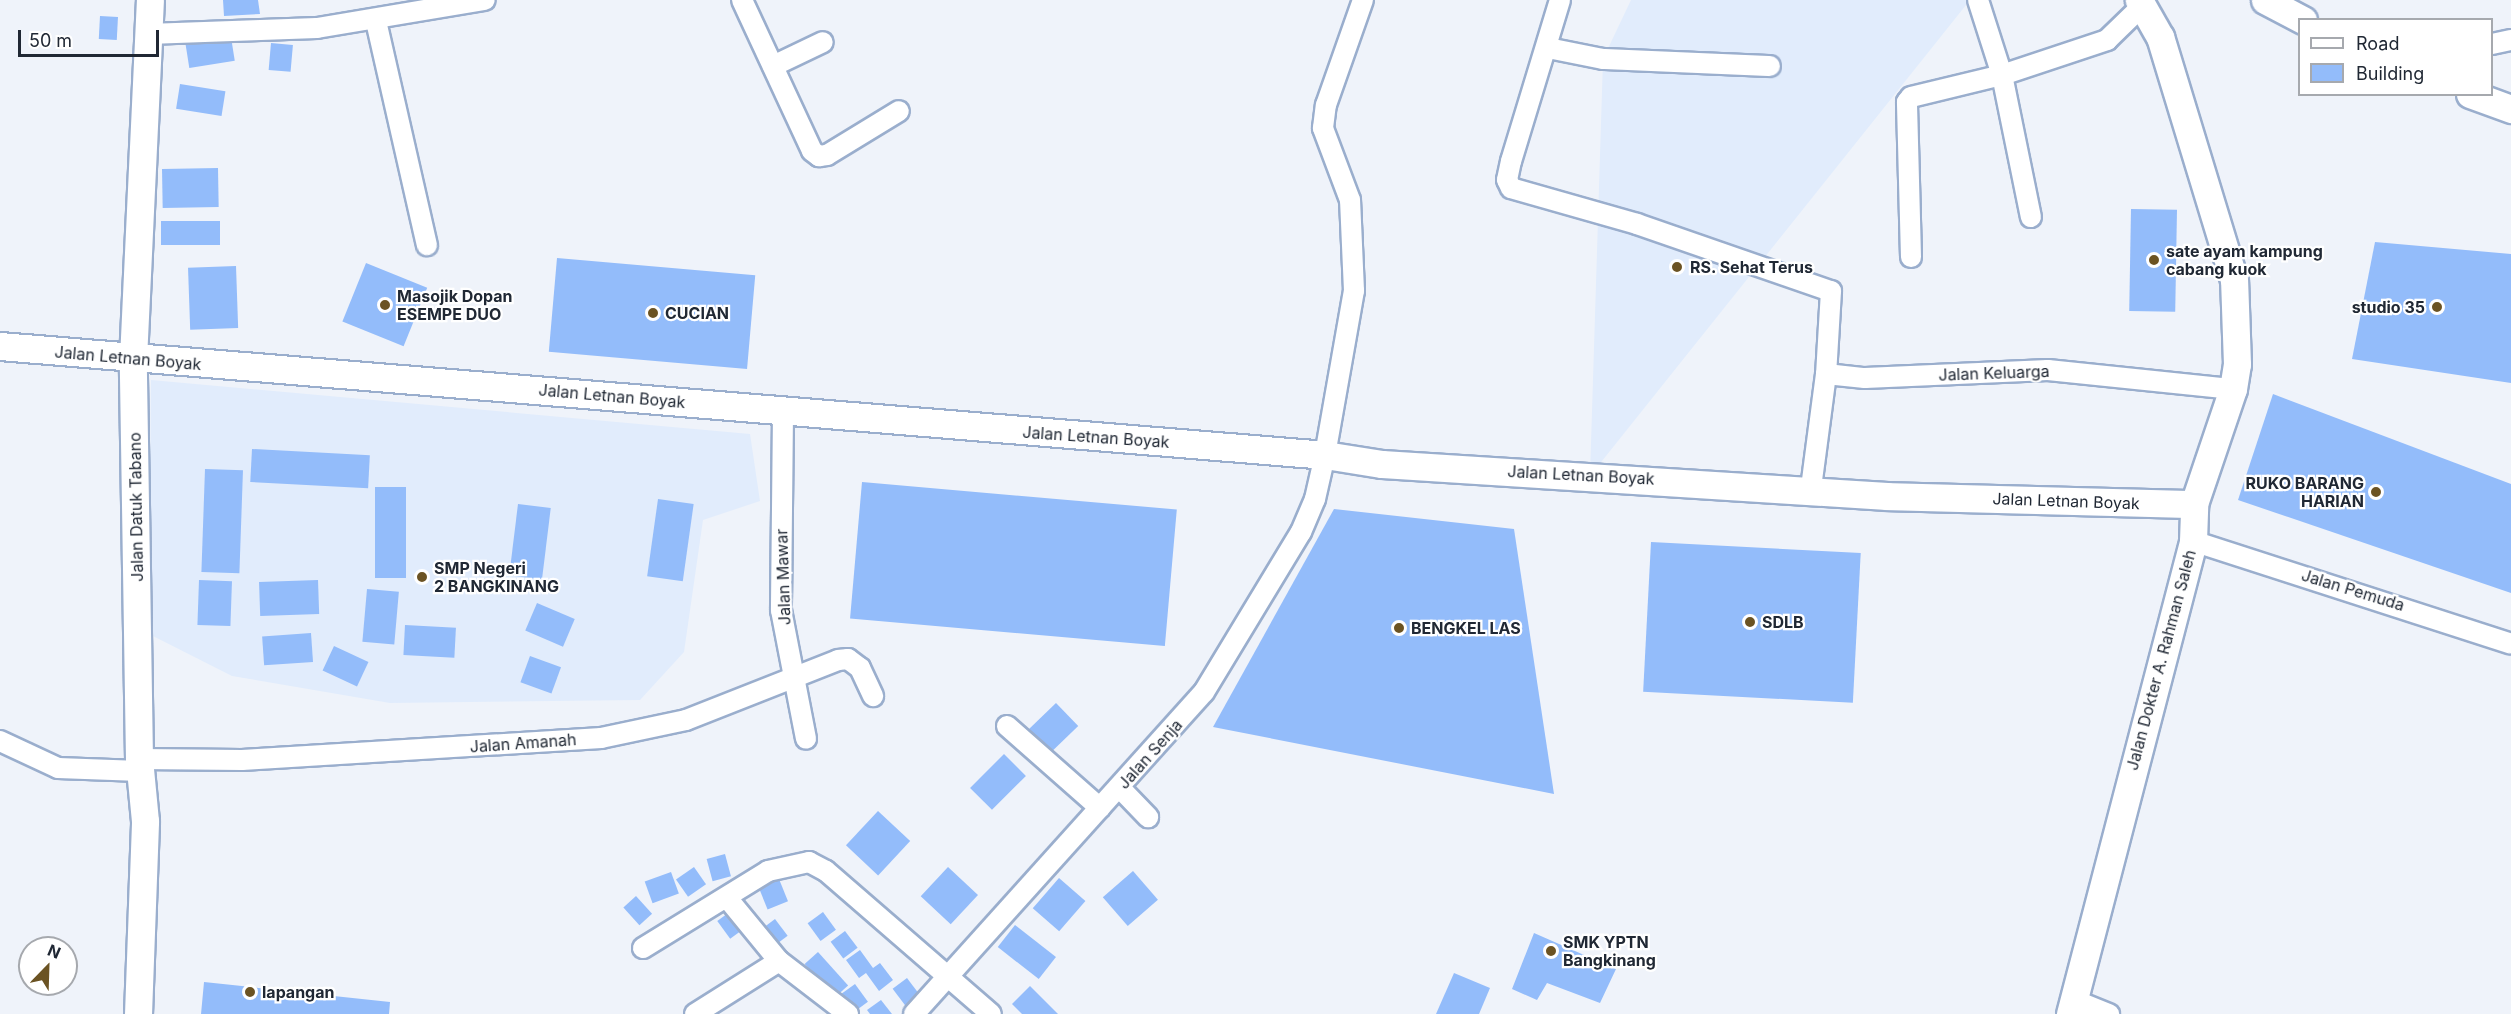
<!DOCTYPE html>
<style>
body{margin:0}
#map{position:relative;width:2511px;height:1014px;overflow:hidden;background:#eff3fa;font-family:Inter,sans-serif}
div>[style]{position:absolute}
[style*='--x']{left:calc(var(--x)*1px);top:calc(var(--y)*1px);width:calc(var(--w)*1px);rotate:calc(var(--a)*1deg)}
.built>*{inset:0;background:#e1ecfc}
.building>*{inset:0;background:#93bcfa;transform-origin:0 0}
.roads{filter:drop-shadow(2px 0 #9aaecd) drop-shadow(-2px 0 #9aaecd) drop-shadow(0 2px #9aaecd) drop-shadow(0 -2px #9aaecd)}
.street>*{height:20px;margin:-10px;padding:0 10px;transform-origin:10px;border-radius:10px;background:#fff}
.secondary>*{height:27px;margin:-13.5px;padding:0 13.5px;transform-origin:13.5px;border-radius:13.5px;background:#fff}
.dots>*{width:16px;height:16px;translate:-50% -50%;box-sizing:border-box;border:3px solid #fff;border-radius:50%}
span{translate:-50% -50%;white-space:nowrap;text-align:center;line-height:1.15;-webkit-text-stroke:4.5px #fff;paint-order:stroke}
.poi-label{font-size:16px;color:#202834;font-weight:700}
.left{translate:0 -50%;text-align:left}
.right{translate:-100% -50%;text-align:right}
.street-label{font-size:16px;color:#202834}
.legend{position:absolute;left:2298px;top:18px;width:195px;height:78px;box-sizing:border-box;background:#fff;border:2px solid #a6a9ae;margin:0;padding:8px 10px;list-style:none;font-size:18px;color:#202834}
.legend li{display:flex;align-items:center;gap:12px;height:30px}
.legend b{width:30px;border:2px solid #a6a9ae}
.north{position:absolute;left:18px;top:936px;width:60px;height:60px;box-sizing:border-box;background:#fff;border:2px solid #a6a9ae;border-radius:50%;rotate:23deg;font-size:16px;font-weight:700;line-height:24px;text-align:center;color:#202834}
.north::after{content:'';display:block;margin:auto;width:21px;height:27px;background:#6b5323;clip-path:polygon(50% 0,100% 100%,50% 72%,0 100%)}
.scale{position:absolute;left:18px;top:30px;width:141px;height:27px;box-sizing:border-box;border:3px solid #202834;border-top:0;padding-left:8px;font-size:18px;line-height:21px;white-space:nowrap;color:#202834;-webkit-text-stroke:4px #fff;paint-order:stroke}
</style>
<div id="map">
<div class="built">
<div style="clip-path:polygon(1631px 0,1970px 0,1590px 476px,1603px 59px)"></div>
<div style="clip-path:polygon(151px 380px,750px 434px,760px 501px,703px 520px,684px 652px,640px 700px,390px 703px,232px 676px,149px 634px)"></div>
</div>
<div class="building">
<div style="clip-path:polygon(223px 0,258px 0,260px 14px,224px 16px)"></div>
<div style="left:100px;top:16px;width:18px;height:23px;rotate:3deg"></div>
<div style="left:231px;top:37px;width:24px;height:46px;rotate:81deg"></div>
<div style="left:271px;top:43px;width:22px;height:27px;rotate:5deg"></div>
<div style="left:180px;top:84px;width:46px;height:25px;rotate:9deg"></div>
<div style="left:218px;top:168px;width:39px;height:56px;rotate:89deg"></div>
<div style="left:2131px;top:209px;width:46px;height:102px;rotate:1deg"></div>
<div style="left:161px;top:221px;width:59px;height:24px"></div>
<div style="clip-path:polygon(2375px 242px,2511px 254px,2511px 383px,2352px 359px)"></div>
<div style="left:557px;top:258px;width:199px;height:94px;rotate:5deg"></div>
<div style="left:366px;top:263px;width:66px;height:63px;rotate:22deg"></div>
<div style="left:236px;top:266px;width:62px;height:48px;rotate:88deg"></div>
<div style="clip-path:polygon(2273px 394px,2511px 484px,2511px 593px,2238px 500px)"></div>
<div style="left:252px;top:449px;width:118px;height:33px;rotate:3deg"></div>
<div style="left:205px;top:469px;width:38px;height:103px;rotate:2deg"></div>
<div style="left:862px;top:482px;width:316px;height:137px;rotate:5deg"></div>
<div style="left:375px;top:487px;width:31px;height:91px"></div>
<div style="left:658px;top:499px;width:36px;height:78px;rotate:8deg"></div>
<div style="left:518px;top:504px;width:33px;height:72px;rotate:7deg"></div>
<div style="clip-path:polygon(1334px 509px,1514px 529px,1554px 794px,1213px 727px)"></div>
<div style="left:1651px;top:542px;width:210px;height:150px;rotate:3deg"></div>
<div style="left:199px;top:580px;width:33px;height:45px;rotate:2deg"></div>
<div style="left:318px;top:580px;width:34px;height:59px;rotate:88deg"></div>
<div style="left:367px;top:589px;width:32px;height:53px;rotate:5deg"></div>
<div style="left:537px;top:603px;width:41px;height:30px;rotate:23deg"></div>
<div style="left:405px;top:625px;width:51px;height:30px;rotate:3deg"></div>
<div style="left:311px;top:633px;width:29px;height:49px;rotate:86deg"></div>
<div style="left:334px;top:646px;width:38px;height:27px;rotate:25deg"></div>
<div style="left:530px;top:656px;width:33px;height:28px;rotate:20deg"></div>
<div style="left:1056px;top:703px;width:32px;height:40px;rotate:46deg"></div>
<div style="left:1004px;top:754px;width:31px;height:48px;rotate:45deg"></div>
<div style="left:878px;top:811px;width:44px;height:47px;rotate:43deg"></div>
<div style="left:725px;top:854px;width:23px;height:19px;rotate:75deg"></div>
<div style="left:694px;top:867px;width:21px;height:22px;rotate:55deg"></div>
<div style="left:948px;top:867px;width:41px;height:40px;rotate:43deg"></div>
<div style="left:1133px;top:871px;width:38px;height:40px;rotate:49deg"></div>
<div style="left:671px;top:872px;width:23px;height:28px;rotate:70deg"></div>
<div style="left:1059px;top:878px;width:35px;height:40px;rotate:41deg"></div>
<div style="left:779px;top:879px;width:24px;height:22px;rotate:68deg"></div>
<div style="left:636px;top:896px;width:24px;height:17px;rotate:48deg"></div>
<div style="left:731px;top:911px;width:22px;height:17px;rotate:54deg"></div>
<div style="left:823px;top:912px;width:22px;height:19px;rotate:54deg"></div>
<div style="left:775px;top:919px;width:21px;height:17px;rotate:53deg"></div>
<div style="left:1015px;top:925px;width:52px;height:28px;rotate:38deg"></div>
<div style="left:845px;top:931px;width:21px;height:18px;rotate:53deg"></div>
<div style="clip-path:polygon(1534px 933px,1616px 969px,1600px 1003px,1547px 983px,1537px 1000px,1512px 989px)"></div>
<div style="clip-path:polygon(860px 950px,873px 968px,880px 963px,893px 980px,879px 991px,866px 973px,859px 978px,846px 960px)"></div>
<div style="left:818px;top:952px;width:45px;height:18px;rotate:48deg"></div>
<div style="clip-path:polygon(1454px 973px,1490px 988px,1479px 1014px,1436px 1014px)"></div>
<div style="left:907px;top:978px;width:21px;height:18px;rotate:53deg"></div>
<div style="clip-path:polygon(204px 982px,390px 1002px,389px 1014px,201px 1014px)"></div>
<div style="left:855px;top:984px;width:22px;height:18px;rotate:54deg"></div>
<div style="clip-path:polygon(1030px 986px,1058px 1014px,1022px 1014px,1012px 1004px)"></div>
<div style="clip-path:polygon(881px 1000px,892px 1014px,870px 1014px,867px 1010px)"></div>
</div>
<div class="roads">
<div class="street">
<div style="--x:742;--y:0;--w:166;--a:65.1"></div>
<div style="--x:812;--y:151;--w:9;--a:36"></div>
<div style="--x:819;--y:156;--w:8;--a:-7"></div>
<div style="--x:827;--y:155;--w:84;--a:-31.4"></div>
<div style="--x:1560;--y:0;--w:168;--a:106.9"></div>
<div style="--x:1511;--y:161;--w:19;--a:102"></div>
<div style="--x:1507;--y:180;--w:9;--a:63"></div>
<div style="--x:1511;--y:188;--w:131;--a:15.9"></div>
<div style="--x:1637;--y:224;--w:205;--a:19.1"></div>
<div style="--x:1831;--y:291;--w:83;--a:93.4"></div>
<div style="--x:1826;--y:374;--w:115;--a:97.5"></div>
<div style="--x:1978;--y:0;--w:79;--a:72.3"></div>
<div style="--x:2002;--y:75;--w:145;--a:78.5"></div>
<div style="--x:376;--y:21;--w:230;--a:77.2"></div>
<div style="--x:148;--y:34;--w:169;--a:-2"></div>
<div style="--x:317;--y:28;--w:170;--a:-9.5"></div>
<div style="--x:2492;--y:44;--w:19;--a:-12"></div>
<div style="--x:1548;--y:48;--w:56;--a:11.3"></div>
<div style="--x:1603;--y:59;--w:167;--a:2.4"></div>
<div style="--x:773;--y:66;--w:55;--a:-25.6"></div>
<div style="--x:1911;--y:257;--w:155;--a:-91.5"></div>
<div style="--x:1907;--y:102;--w:6;--a:-51"></div>
<div style="--x:1911;--y:97;--w:94;--a:-13.6"></div>
<div style="--x:2002;--y:75;--w:111;--a:-18.4"></div>
<div style="--x:2107;--y:40;--w:49;--a:-44.2"></div>
<div style="--x:1826;--y:374;--w:39;--a:6"></div>
<div style="--x:1865;--y:378;--w:183;--a:-2.5"></div>
<div style="--x:2048;--y:370;--w:186;--a:5.9"></div>
<div style="--x:783;--y:413;--w:197;--a:90.6"></div>
<div style="--x:781;--y:610;--w:131;--a:79"></div>
<div style="--x:2193;--y:541;--w:334;--a:17.9"></div>
<div style="--x:1007;--y:726;--w:124;--a:41.4"></div>
<div style="--x:0;--y:741;--w:64;--a:25"></div>
<div style="--x:58;--y:768;--w:82;--a:2.1"></div>
<div style="--x:139;--y:759;--w:103;--a:0.6"></div>
<div style="--x:242;--y:760;--w:360;--a:-3.5"></div>
<div style="--x:601;--y:738;--w:87;--a:-12"></div>
<div style="--x:686;--y:720;--w:163;--a:-21.5"></div>
<div style="--x:838;--y:660;--w:10;--a:-6"></div>
<div style="--x:848;--y:659;--w:15;--a:37"></div>
<div style="--x:860;--y:668;--w:31;--a:65"></div>
<div style="--x:1119;--y:787;--w:42;--a:46"></div>
<div style="--x:728;--y:899;--w:80;--a:50.6"></div>
<div style="--x:779;--y:961;--w:87;--a:37.5"></div>
<div style="--x:643;--y:948;--w:147;--a:-31.6"></div>
<div style="--x:768;--y:871;--w:42;--a:-12.4"></div>
<div style="--x:809;--y:862;--w:19;--a:28"></div>
<div style="--x:826;--y:871;--w:218;--a:40.9"></div>
<div style="--x:2074;--y:1000;--w:38;--a:22"></div>
<div style="--x:695;--y:1014;--w:99;--a:-32.2"></div>
<div style="--x:914;--y:1014;--w:433;--a:-48"></div>
<div style="--x:1204;--y:692;--w:187;--a:-58.8"></div>
<div style="--x:1301;--y:532;--w:36;--a:-67"></div>
<div style="--x:1315;--y:499;--w:45;--a:-77.2"></div>
<div style="--x:1325;--y:455;--w:167;--a:-80"></div>
<div style="--x:1354;--y:291;--w:91;--a:-92.5"></div>
<div style="--x:1350;--y:200;--w:77;--a:-110.6"></div>
<div style="--x:1323;--y:128;--w:23;--a:-83"></div>
<div style="--x:1326;--y:105;--w:111;--a:-70.6"></div>
</div>
<div class="secondary">
<div style="--x:2265;--y:0;--w:43;--a:27.8"></div>
<div style="--x:2470;--y:94;--w:44;--a:20.1"></div>
<div style="--x:0;--y:346;--w:1329;--a:4.7"></div>
<div style="--x:1325;--y:455;--w:58;--a:9"></div>
<div style="--x:1382;--y:464;--w:506;--a:3.63"></div>
<div style="--x:1887;--y:496;--w:307;--a:1.5"></div>
<div style="--x:138;--y:1014;--w:193;--a:-87.9"></div>
<div style="--x:145;--y:821;--w:62;--a:-95.5"></div>
<div style="--x:139;--y:759;--w:400;--a:-90.9"></div>
<div style="--x:133;--y:359;--w:359;--a:-87.3"></div>
<div style="--x:2070;--y:1014;--w:489;--a:-75.4"></div>
<div style="--x:2193;--y:541;--w:37;--a:-88"></div>
<div style="--x:2194;--y:504;--w:121;--a:-71.3"></div>
<div style="--x:2233;--y:389;--w:25;--a:-81"></div>
<div style="--x:2237;--y:364;--w:84;--a:-92"></div>
<div style="--x:2234;--y:280;--w:254;--a:-106.9"></div>
<div style="--x:2160;--y:37;--w:43;--a:-119.6"></div>
</div>
</div>
<div class="dots">
<div style="left:2154px;top:260px;background:#6b5323"></div>
<div style="left:1677px;top:267px;background:#6b5323"></div>
<div style="left:385px;top:305px;background:#6b5323"></div>
<div style="left:2437px;top:307px;background:#6b5323"></div>
<div style="left:653px;top:313px;background:#6b5323"></div>
<div style="left:2376px;top:492px;background:#6b5323"></div>
<div style="left:422px;top:577px;background:#6b5323"></div>
<div style="left:1750px;top:622px;background:#6b5323"></div>
<div style="left:1399px;top:628px;background:#6b5323"></div>
<div style="left:1551px;top:951px;background:#6b5323"></div>
<div style="left:250px;top:992px;background:#6b5323"></div>
</div>
<div class="poi-label">
<span class="left" style="left:2166px;top:260px">sate ayam kampung<br>cabang kuok</span>
<span class="left" style="left:1690px;top:267px">RS. Sehat Terus</span>
<span class="left" style="left:397px;top:305px">Masojik Dopan<br>ESEMPE DUO</span>
<span class="right" style="left:2425px;top:307px">studio 35</span>
<span class="left" style="left:665px;top:313px">CUCIAN</span>
<span class="right" style="left:2364px;top:492px">RUKO BARANG<br>HARIAN</span>
<span class="left" style="left:434px;top:577px">SMP Negeri<br>2 BANGKINANG</span>
<span class="left" style="left:1762px;top:622px">SDLB</span>
<span class="left" style="left:1411px;top:628px">BENGKEL LAS</span>
<span class="left" style="left:1563px;top:951px">SMK YPTN<br>Bangkinang</span>
<span class="left" style="left:262px;top:992px">lapangan</span>
</div>
<div class="street-label">
<span style="left:128px;top:358px;rotate:5deg">Jalan Letnan Boyak</span>
<span style="left:1994px;top:373px;rotate:-2deg">Jalan Keluarga</span>
<span style="left:612px;top:396px;rotate:5deg">Jalan Letnan Boyak</span>
<span style="left:1096px;top:437px;rotate:4deg">Jalan Letnan Boyak</span>
<span style="left:1581px;top:475px;rotate:3deg">Jalan Letnan Boyak</span>
<span style="left:2066px;top:501px;rotate:2deg">Jalan Letnan Boyak</span>
<span style="left:136px;top:507px;rotate:-91deg">Jalan Datuk Tabano</span>
<span style="left:783px;top:577px;rotate:-92deg">Jalan Mawar</span>
<span style="left:2353px;top:590px;rotate:17deg">Jalan Pemuda</span>
<span style="left:2161px;top:660px;rotate:-75deg">Jalan Dokter A. Rahman Saleh</span>
<span style="left:523px;top:743px;rotate:-4deg">Jalan Amanah</span>
<span style="left:1150px;top:754px;rotate:-48deg">Jalan Senja</span>
</div>
<ul class="legend">
<li><b style="height:8px;background:#fff"></b>Road</li>
<li><b style="height:16px;background:#93bcfa"></b>Building</li>
</ul>
<div class="north">N</div>
<div class="scale">50 m</div>
</div>
